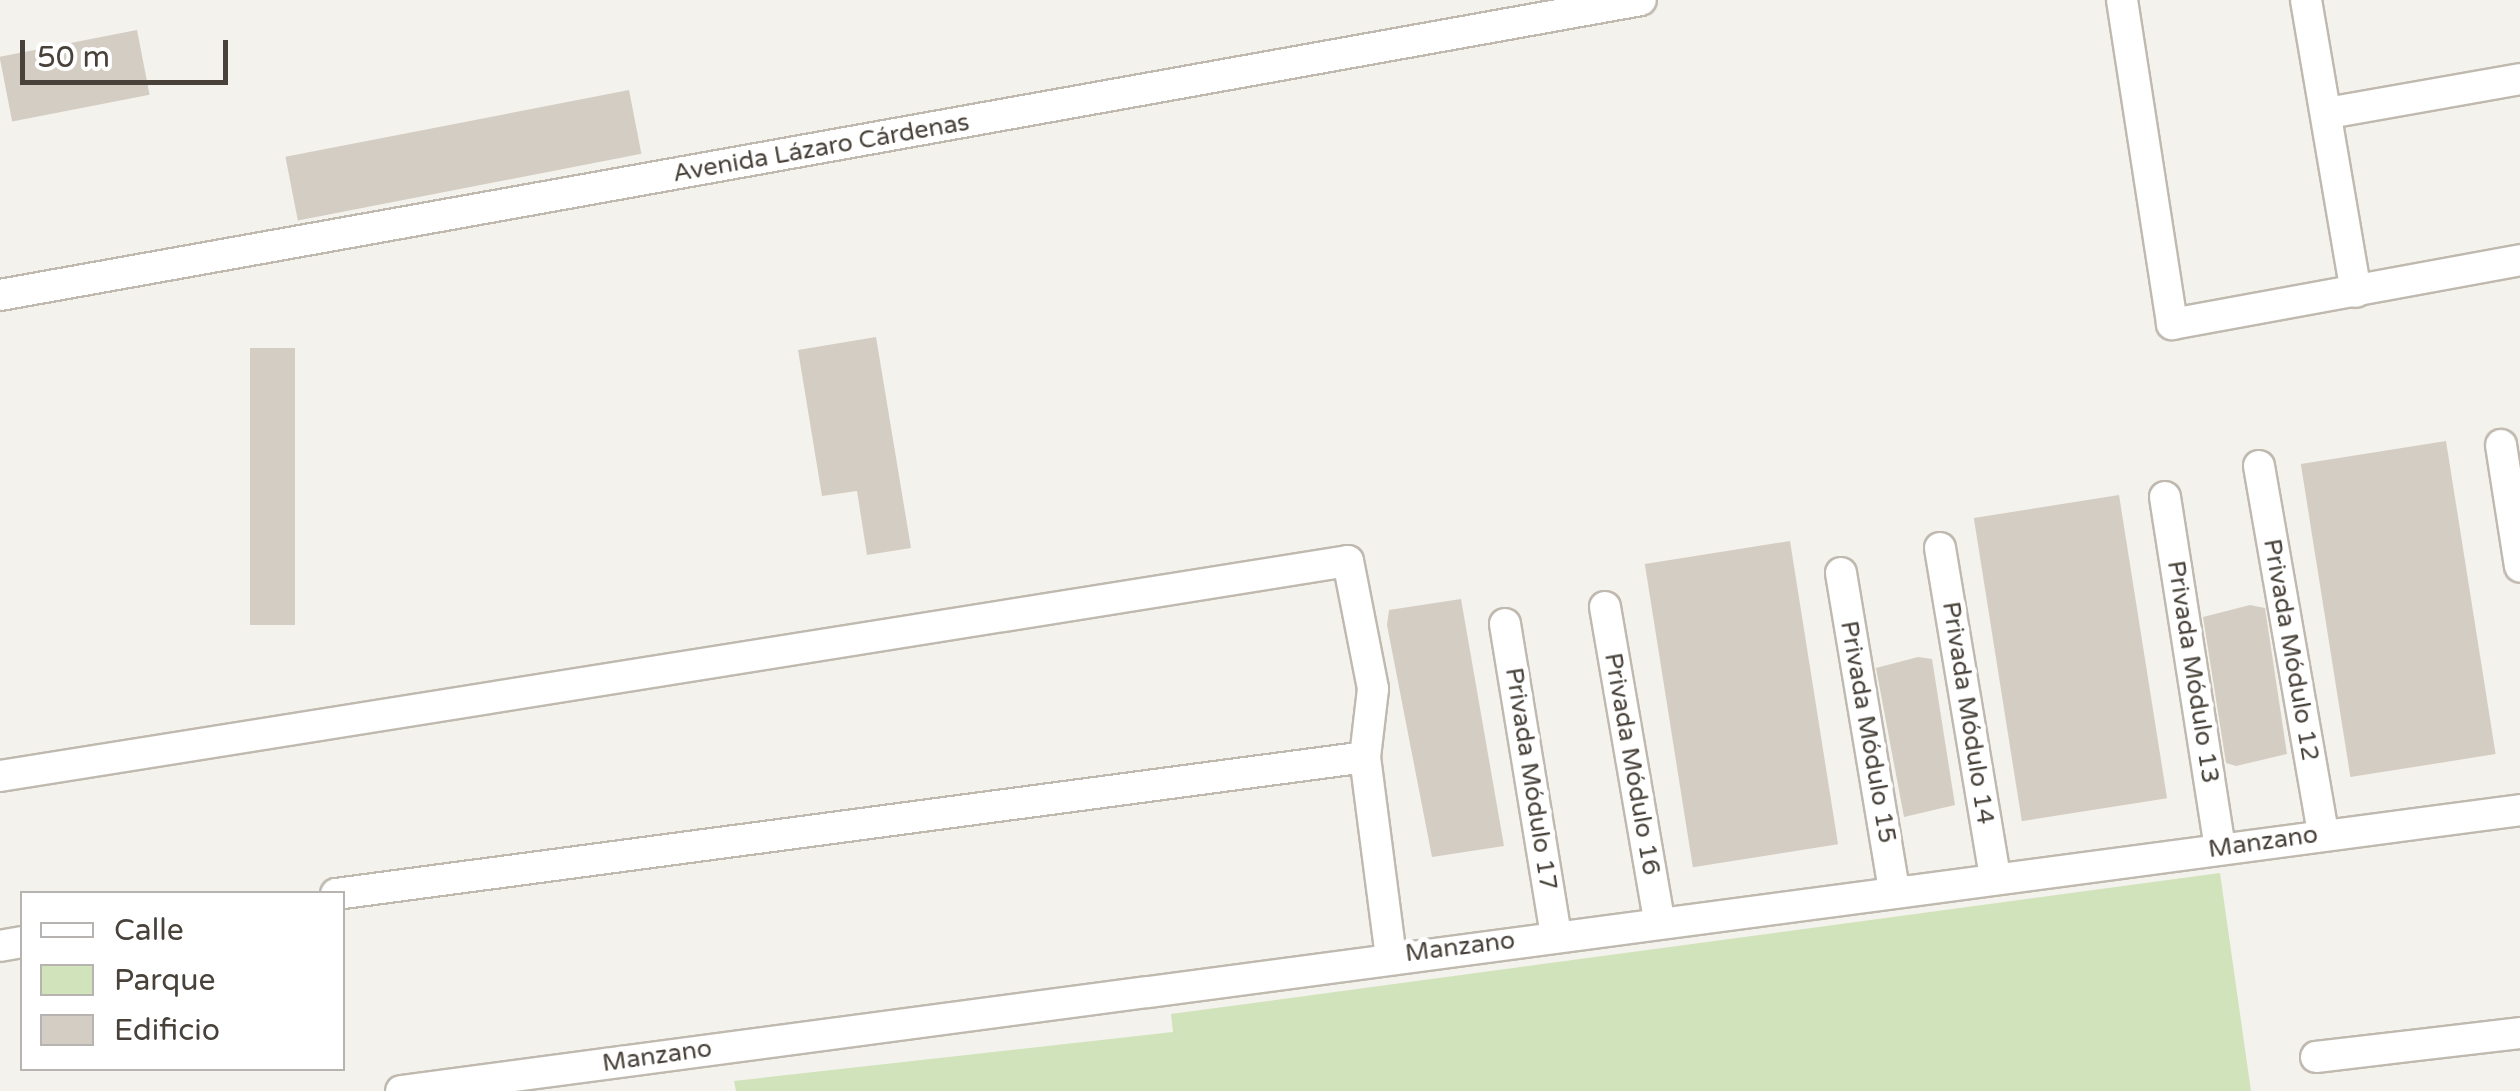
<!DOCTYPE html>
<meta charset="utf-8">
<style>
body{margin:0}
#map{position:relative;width:2520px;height:1091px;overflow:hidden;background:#f4f2ec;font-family:"Varela Round",sans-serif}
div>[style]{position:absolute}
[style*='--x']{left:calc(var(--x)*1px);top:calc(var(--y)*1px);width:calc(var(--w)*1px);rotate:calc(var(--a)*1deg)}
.green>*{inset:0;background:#d1e3ba}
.building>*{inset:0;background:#d4cdc3;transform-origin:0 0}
.roads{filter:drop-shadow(2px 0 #bfb9af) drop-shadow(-2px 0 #bfb9af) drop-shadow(0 2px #bfb9af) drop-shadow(0 -2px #bfb9af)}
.street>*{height:30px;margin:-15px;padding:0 15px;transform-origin:15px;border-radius:15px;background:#fff}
span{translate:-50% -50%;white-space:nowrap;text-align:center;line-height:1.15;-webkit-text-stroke:10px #fff;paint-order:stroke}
.street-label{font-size:25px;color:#48423a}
.legend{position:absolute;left:20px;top:891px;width:325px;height:180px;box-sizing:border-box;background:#fff;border:2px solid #b6b3b0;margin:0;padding:12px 18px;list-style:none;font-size:30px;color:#48423a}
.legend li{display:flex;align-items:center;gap:20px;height:50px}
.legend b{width:50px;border:2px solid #b6b3b0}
.scale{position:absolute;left:20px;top:40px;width:208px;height:45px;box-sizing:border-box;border:5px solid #48423a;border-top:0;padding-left:12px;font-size:30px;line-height:35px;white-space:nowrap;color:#48423a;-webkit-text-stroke:8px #fff;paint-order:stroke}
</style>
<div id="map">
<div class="green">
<div style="clip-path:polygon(2220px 873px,2251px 1091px,736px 1091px,734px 1081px,1173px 1032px,1171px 1014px)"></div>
</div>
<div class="building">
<div style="left:137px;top:30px;width:66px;height:140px;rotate:79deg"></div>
<div style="left:629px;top:90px;width:65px;height:350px;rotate:79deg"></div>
<div style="clip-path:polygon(876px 337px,911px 548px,867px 555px,857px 491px,822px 496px,798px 350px)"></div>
<div style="left:250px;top:348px;width:45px;height:277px"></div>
<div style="left:2446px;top:441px;width:317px;height:147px;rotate:81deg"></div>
<div style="left:2119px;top:495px;width:307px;height:147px;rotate:81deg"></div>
<div style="left:1790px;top:541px;width:307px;height:147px;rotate:81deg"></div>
<div style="clip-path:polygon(1461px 599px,1504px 846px,1432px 857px,1387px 625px,1389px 610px)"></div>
<div style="clip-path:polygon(2250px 605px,2265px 608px,2287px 754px,2236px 766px,2226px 763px,2203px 617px)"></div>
<div style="clip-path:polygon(1918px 657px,1932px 659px,1955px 805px,1904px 817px,1876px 668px)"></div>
</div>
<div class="roads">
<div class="street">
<div style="--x:2122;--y:0;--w:328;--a:81.2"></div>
<div style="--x:2172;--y:324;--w:354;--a:-10.4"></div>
<div style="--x:2306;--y:0;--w:296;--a:80.3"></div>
<div style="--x:2328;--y:113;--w:195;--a:-10"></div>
<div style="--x:0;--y:295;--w:1667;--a:-10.19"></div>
<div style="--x:2501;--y:445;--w:123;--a:81.1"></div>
<div style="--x:2259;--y:466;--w:373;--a:80.1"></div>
<div style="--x:2165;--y:497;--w:355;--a:81.1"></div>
<div style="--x:1940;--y:548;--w:334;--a:80.5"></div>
<div style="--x:1841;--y:573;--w:321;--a:80.5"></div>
<div style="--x:1605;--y:607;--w:319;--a:80.2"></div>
<div style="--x:1505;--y:624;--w:315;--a:80.7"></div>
<div style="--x:0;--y:776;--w:1365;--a:-9.06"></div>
<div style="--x:1348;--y:561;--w:130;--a:78.9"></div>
<div style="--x:1373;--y:689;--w:68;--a:96.7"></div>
<div style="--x:1365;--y:757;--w:201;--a:82.6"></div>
<div style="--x:336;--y:894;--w:1038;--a:-7.58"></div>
<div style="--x:0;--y:946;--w:22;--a:-10"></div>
<div style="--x:2316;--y:1057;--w:205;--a:-6.7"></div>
<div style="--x:401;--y:1091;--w:2138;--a:-7.55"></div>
</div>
</div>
<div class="street-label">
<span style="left:821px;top:148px;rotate:-10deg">Avenida Lázaro Cárdenas</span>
<span style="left:2291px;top:650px;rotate:80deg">Privada Módulo 12</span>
<span style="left:2193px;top:672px;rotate:81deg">Privada Módulo 13</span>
<span style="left:1968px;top:713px;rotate:81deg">Privada Módulo 14</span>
<span style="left:1868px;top:732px;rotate:80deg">Privada Módulo 15</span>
<span style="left:1632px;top:764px;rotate:80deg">Privada Módulo 16</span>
<span style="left:1531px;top:779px;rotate:81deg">Privada Módulo 17</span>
<span style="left:2263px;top:842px;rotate:-8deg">Manzano</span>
<span style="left:1460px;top:947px;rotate:-7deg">Manzano</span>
<span style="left:657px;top:1056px;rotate:-8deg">Manzano</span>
</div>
<ul class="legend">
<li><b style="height:12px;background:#fff"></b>Calle</li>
<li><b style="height:28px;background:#d1e3ba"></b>Parque</li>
<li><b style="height:28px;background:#d4cdc3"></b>Edificio</li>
</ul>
<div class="scale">50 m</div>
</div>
